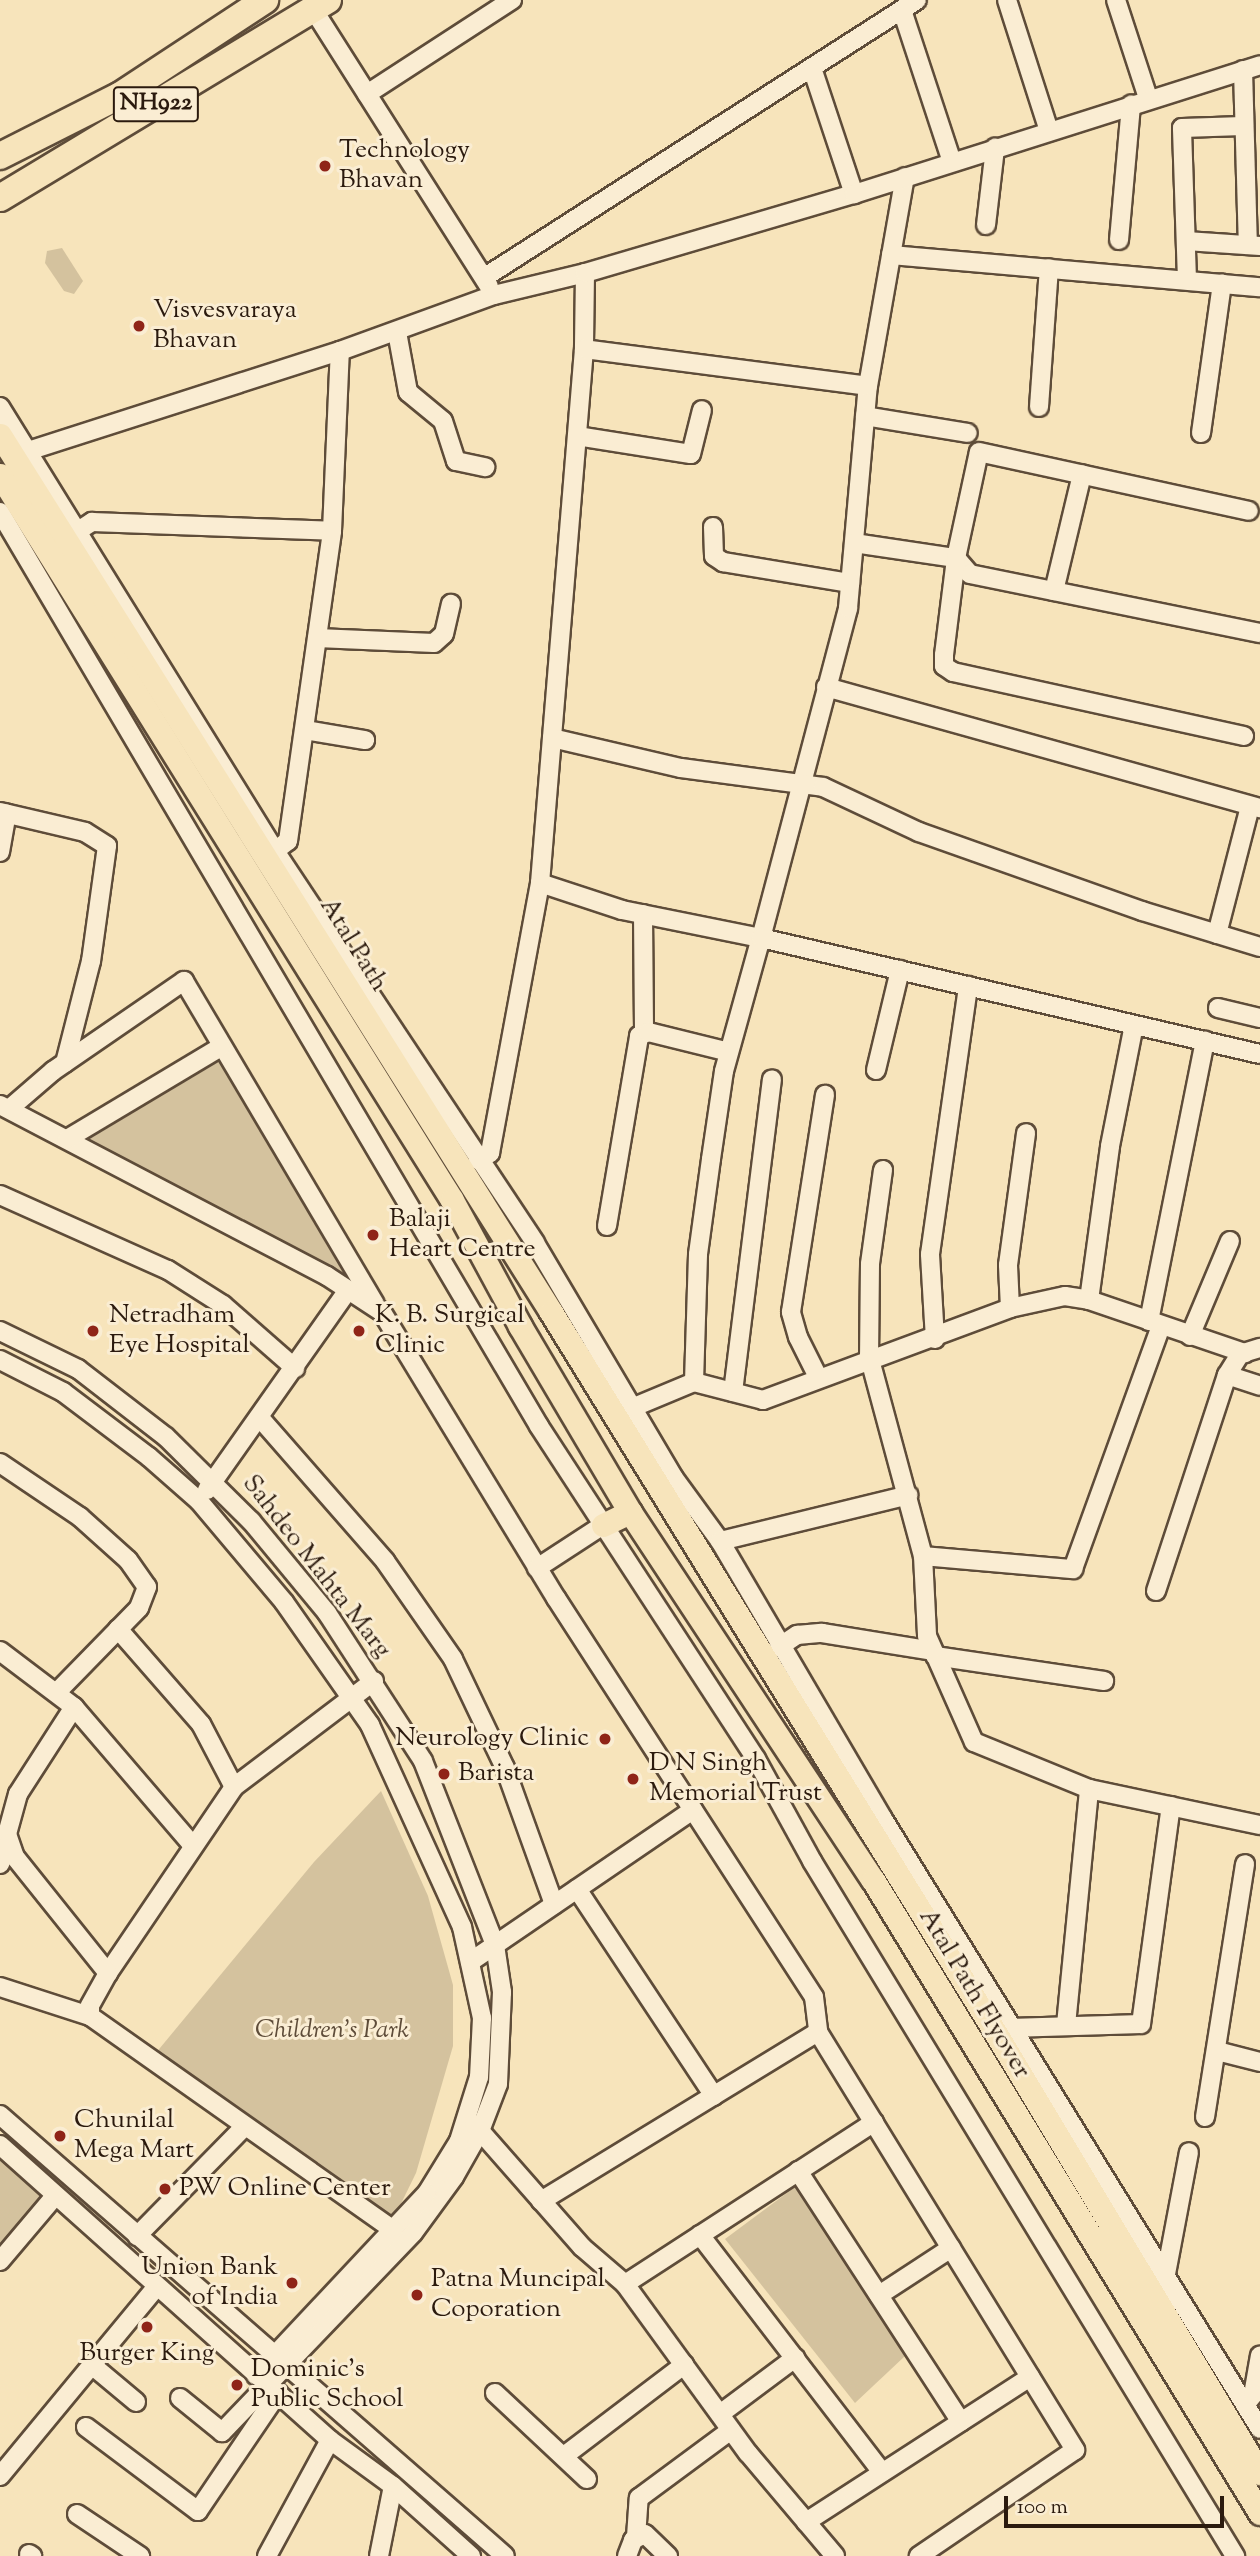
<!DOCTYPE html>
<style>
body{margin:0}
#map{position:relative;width:1260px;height:2556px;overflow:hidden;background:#f7e4bb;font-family:"Sorts Mill Goudy",serif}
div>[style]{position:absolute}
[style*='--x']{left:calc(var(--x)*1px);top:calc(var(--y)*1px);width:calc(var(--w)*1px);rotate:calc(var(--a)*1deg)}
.green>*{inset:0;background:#d4c29e}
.roads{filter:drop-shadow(2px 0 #5e4c39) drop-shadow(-2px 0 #5e4c39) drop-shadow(0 2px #5e4c39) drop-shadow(0 -2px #5e4c39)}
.minor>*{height:18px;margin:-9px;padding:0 9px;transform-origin:9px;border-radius:9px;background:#faedd3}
.major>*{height:23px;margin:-11.5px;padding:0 11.5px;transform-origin:11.5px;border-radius:11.5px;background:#f7e4bb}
.highway>*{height:26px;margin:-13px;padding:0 13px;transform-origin:13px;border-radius:13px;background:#f7e4bb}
.dots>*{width:19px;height:19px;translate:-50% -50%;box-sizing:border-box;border:4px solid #faedd3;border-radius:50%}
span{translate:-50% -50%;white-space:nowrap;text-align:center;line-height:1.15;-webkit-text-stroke:6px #faedd3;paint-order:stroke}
.shield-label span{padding:2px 5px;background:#faedd3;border:2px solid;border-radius:5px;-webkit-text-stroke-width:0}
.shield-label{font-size:24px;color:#2b1a0e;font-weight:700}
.poi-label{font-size:26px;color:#2b1a0e}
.left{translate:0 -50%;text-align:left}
.right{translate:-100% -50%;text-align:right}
.street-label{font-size:26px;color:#2b1a0e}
.park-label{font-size:26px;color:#5e4c39;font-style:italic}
.scale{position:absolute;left:1004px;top:2496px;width:220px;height:32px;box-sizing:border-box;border:4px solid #2b1a0e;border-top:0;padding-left:9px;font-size:21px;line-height:24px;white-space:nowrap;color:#2b1a0e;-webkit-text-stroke:5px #faedd3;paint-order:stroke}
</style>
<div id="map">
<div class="green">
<div style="clip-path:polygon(62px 248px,83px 281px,74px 294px,64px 291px,45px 263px,47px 251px)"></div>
<div style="clip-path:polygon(219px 1056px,349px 1278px,83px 1136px)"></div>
<div style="clip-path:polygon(381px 1791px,428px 1896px,453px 1985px,453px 2046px,416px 2173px,392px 2222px,155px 2054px,314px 1862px)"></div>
<div style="clip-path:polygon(0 2158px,50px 2198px,0 2254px)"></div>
<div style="clip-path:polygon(799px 2184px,905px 2356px,855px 2403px,725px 2239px)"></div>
</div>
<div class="roads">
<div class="minor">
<div style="--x:1007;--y:0;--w:138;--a:72.2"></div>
<div style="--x:1116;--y:0;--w:103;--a:71.9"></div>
<div style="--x:313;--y:9;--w:328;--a:57.6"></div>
<div style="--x:902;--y:10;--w:160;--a:71.8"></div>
<div style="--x:812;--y:68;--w:133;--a:71.6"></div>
<div style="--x:1243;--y:70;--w:175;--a:88.4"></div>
<div style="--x:367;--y:94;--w:173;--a:-33"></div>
<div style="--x:986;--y:225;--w:78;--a:-83.3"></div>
<div style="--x:1119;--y:240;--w:136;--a:-84.9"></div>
<div style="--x:1186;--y:241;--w:74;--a:3.9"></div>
<div style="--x:891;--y:255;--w:370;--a:5"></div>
<div style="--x:585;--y:273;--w:76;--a:90.8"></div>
<div style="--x:584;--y:349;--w:536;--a:94.71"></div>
<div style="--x:540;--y:883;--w:86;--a:18.2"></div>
<div style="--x:622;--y:910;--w:142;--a:11.4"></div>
<div style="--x:761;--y:938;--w:341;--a:-75.2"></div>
<div style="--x:848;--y:608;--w:223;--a:-84.9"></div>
<div style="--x:868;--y:386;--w:212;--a:-80"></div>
<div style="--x:485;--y:277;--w:513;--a:-32.67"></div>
<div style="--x:1187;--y:280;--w:152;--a:-91.9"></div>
<div style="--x:1182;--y:128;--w:61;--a:-1.9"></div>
<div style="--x:397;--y:332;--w:61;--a:79.6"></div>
<div style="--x:408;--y:392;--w:45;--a:39.6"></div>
<div style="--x:443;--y:421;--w:42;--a:72"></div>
<div style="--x:456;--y:461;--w:30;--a:12"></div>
<div style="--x:584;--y:349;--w:286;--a:7.4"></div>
<div style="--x:0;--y:407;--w:522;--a:58.23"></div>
<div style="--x:275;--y:851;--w:470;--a:56.4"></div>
<div style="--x:535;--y:1243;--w:273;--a:59.4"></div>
<div style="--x:674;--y:1478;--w:78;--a:53.9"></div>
<div style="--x:720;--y:1541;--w:322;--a:59.6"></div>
<div style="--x:883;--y:1819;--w:717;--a:58.28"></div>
<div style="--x:1039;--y:407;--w:139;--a:-85.9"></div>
<div style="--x:865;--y:416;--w:104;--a:9.4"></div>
<div style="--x:1201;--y:433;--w:151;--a:-82"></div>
<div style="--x:577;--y:436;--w:115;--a:9"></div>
<div style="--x:691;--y:454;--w:45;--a:-76"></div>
<div style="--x:28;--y:451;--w:328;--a:-17.8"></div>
<div style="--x:340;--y:351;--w:164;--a:-20"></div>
<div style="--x:494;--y:295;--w:94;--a:-13.6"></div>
<div style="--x:585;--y:273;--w:280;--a:-16.4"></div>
<div style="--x:854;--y:194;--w:426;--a:-17.6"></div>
<div style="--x:0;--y:512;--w:1061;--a:59.47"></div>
<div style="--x:539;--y:1426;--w:397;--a:56.9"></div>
<div style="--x:756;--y:1759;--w:116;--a:61.2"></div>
<div style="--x:812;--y:1861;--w:814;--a:58.67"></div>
<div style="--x:713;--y:527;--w:29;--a:88"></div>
<div style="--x:714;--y:556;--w:11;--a:34"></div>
<div style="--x:723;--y:562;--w:129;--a:9.4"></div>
<div style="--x:78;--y:531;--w:17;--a:-33"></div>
<div style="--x:92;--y:522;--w:240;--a:2.1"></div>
<div style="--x:332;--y:531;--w:180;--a:-87.5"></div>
<div style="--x:854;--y:543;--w:103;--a:8.4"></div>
<div style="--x:956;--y:558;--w:21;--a:49"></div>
<div style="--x:970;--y:574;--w:296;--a:11.5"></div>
<div style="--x:1054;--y:591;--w:120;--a:-76.5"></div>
<div style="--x:317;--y:638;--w:117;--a:2.4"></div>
<div style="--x:434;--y:643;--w:13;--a:-42"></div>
<div style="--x:444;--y:634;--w:31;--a:-77"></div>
<div style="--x:826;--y:687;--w:451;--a:15.6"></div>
<div style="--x:305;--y:730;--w:61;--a:9.5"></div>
<div style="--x:1244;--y:736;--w:298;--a:-167.6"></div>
<div style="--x:953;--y:672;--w:11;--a:-146"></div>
<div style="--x:944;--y:666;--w:11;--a:-90"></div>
<div style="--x:944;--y:655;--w:98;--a:-82.9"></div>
<div style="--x:956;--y:558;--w:108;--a:-77.8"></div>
<div style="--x:979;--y:452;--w:276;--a:12.3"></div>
<div style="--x:552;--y:738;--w:132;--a:13.1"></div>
<div style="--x:681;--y:768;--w:143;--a:7.6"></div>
<div style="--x:823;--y:787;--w:106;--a:25.1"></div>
<div style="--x:919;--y:832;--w:237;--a:19.5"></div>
<div style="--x:1142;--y:911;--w:123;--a:17"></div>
<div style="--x:0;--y:812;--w:87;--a:13.2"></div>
<div style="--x:85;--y:832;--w:26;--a:32"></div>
<div style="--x:107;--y:846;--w:116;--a:97.9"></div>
<div style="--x:91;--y:961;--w:105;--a:104.3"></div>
<div style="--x:275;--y:851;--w:16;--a:-38"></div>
<div style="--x:288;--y:841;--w:313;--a:-81.9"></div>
<div style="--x:0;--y:852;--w:39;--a:-80"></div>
<div style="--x:643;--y:914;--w:118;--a:89.5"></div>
<div style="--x:1217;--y:934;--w:132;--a:-75.5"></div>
<div style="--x:1218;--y:1008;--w:43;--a:13.4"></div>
<div style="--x:876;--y:1070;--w:103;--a:-76.5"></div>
<div style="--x:0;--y:1105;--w:369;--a:27.6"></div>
<div style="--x:327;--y:1276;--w:66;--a:33.2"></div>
<div style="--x:382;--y:1312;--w:335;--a:58.7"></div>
<div style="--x:556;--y:1598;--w:475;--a:57.1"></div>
<div style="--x:814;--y:1997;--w:35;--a:83"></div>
<div style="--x:818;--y:2032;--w:491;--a:58.4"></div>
<div style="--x:1075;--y:2450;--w:189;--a:145.8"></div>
<div style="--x:9;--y:1109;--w:58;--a:-40.8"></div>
<div style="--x:53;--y:1071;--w:159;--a:-34.5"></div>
<div style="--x:184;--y:981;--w:375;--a:59.4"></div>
<div style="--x:67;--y:1139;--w:179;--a:-30.9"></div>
<div style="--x:478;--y:1160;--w:14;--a:-30"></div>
<div style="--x:490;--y:1153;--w:275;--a:-79.5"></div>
<div style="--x:883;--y:1170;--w:95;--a:97.9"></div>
<div style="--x:870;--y:1264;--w:92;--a:90.6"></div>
<div style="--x:869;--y:1356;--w:207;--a:74.9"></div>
<div style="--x:923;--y:1556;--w:80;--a:87.1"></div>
<div style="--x:927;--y:1636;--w:116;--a:66.1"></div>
<div style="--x:974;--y:1742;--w:124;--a:22.2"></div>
<div style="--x:1089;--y:1789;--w:175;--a:11.9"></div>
<div style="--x:0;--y:1195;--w:184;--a:24.1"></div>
<div style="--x:168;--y:1270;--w:65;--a:32.5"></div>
<div style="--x:223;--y:1305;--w:96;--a:41.2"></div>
<div style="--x:607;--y:1226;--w:193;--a:-80.4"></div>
<div style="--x:639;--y:1036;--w:10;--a:-24"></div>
<div style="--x:648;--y:1032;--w:83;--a:13.9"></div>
<div style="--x:1089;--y:1300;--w:155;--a:-82.2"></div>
<div style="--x:1110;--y:1146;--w:123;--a:-78.8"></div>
<div style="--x:1010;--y:1308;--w:43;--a:-92.7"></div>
<div style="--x:1008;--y:1265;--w:133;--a:-82.2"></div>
<div style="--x:1149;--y:1321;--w:286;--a:-78.7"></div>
<div style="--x:0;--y:1331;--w:87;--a:26"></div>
<div style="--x:78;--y:1369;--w:111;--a:37.7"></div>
<div style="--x:166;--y:1437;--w:120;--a:44.7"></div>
<div style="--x:251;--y:1521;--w:119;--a:50.4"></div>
<div style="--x:327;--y:1613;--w:176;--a:57"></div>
<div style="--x:423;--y:1761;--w:198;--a:68.6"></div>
<div style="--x:495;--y:1945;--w:48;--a:81.5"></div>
<div style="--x:502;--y:1992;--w:92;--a:92.5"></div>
<div style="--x:498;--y:2084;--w:50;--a:111"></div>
<div style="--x:480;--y:2131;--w:53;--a:119.5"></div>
<div style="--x:454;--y:2177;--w:69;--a:126.2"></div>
<div style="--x:413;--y:2233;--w:276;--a:133.8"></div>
<div style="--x:222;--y:2432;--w:54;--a:-141"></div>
<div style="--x:1190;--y:1336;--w:103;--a:-67.2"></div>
<div style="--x:935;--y:1339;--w:85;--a:-93.4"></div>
<div style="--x:930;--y:1254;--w:271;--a:-81.9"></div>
<div style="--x:0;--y:1360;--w:71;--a:26.9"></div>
<div style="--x:63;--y:1392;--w:108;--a:37.1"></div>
<div style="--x:149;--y:1457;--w:67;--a:41.3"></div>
<div style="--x:199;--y:1501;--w:132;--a:49.9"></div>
<div style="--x:284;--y:1602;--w:150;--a:55"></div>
<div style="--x:370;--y:1725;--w:222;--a:65.5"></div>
<div style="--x:462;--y:1927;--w:93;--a:77.6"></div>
<div style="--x:482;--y:2018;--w:59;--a:92.9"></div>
<div style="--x:479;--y:2077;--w:67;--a:107.4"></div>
<div style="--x:459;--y:2141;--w:61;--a:121.6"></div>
<div style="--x:427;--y:2193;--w:250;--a:133.2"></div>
<div style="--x:1227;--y:1375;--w:35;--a:18"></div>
<div style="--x:818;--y:1377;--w:45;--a:-116.6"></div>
<div style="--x:798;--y:1337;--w:26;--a:-106"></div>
<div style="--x:791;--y:1312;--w:220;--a:-81.1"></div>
<div style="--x:694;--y:1382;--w:128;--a:-88.2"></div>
<div style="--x:698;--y:1254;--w:96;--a:-82.2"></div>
<div style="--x:711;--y:1159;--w:89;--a:-81.6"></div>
<div style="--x:724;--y:1071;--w:138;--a:-74.5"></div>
<div style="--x:761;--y:938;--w:512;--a:13.09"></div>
<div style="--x:733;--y:1392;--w:315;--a:-82.9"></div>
<div style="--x:634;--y:1407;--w:65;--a:-22.6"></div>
<div style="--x:694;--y:1382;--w:71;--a:14.6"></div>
<div style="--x:763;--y:1400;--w:264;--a:-20.4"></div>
<div style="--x:1010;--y:1308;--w:56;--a:-12.3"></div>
<div style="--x:1065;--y:1296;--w:24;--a:9"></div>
<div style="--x:1089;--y:1300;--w:165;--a:18.8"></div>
<div style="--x:260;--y:1418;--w:190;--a:48.8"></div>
<div style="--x:385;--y:1561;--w:119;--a:55.2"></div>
<div style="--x:453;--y:1659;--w:121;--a:64.5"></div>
<div style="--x:505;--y:1768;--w:145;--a:70.2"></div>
<div style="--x:0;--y:1463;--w:97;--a:34"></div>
<div style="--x:80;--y:1517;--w:64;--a:41.9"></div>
<div style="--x:128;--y:1560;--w:33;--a:55"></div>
<div style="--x:147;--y:1587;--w:22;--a:111"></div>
<div style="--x:139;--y:1608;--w:116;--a:134.3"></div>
<div style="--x:207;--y:1490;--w:245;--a:-54.8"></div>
<div style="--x:720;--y:1541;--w:194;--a:-13.7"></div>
<div style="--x:923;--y:1556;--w:151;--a:5"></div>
<div style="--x:1073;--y:1569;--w:258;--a:-70.1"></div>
<div style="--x:537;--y:1568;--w:79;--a:-33.1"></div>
<div style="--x:1156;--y:1591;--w:227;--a:-71.8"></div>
<div style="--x:1227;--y:1375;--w:25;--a:-58"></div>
<div style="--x:1240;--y:1354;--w:21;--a:-17"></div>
<div style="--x:118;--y:1629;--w:126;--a:48.9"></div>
<div style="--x:201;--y:1724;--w:71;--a:62.4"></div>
<div style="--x:779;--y:1647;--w:22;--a:-34"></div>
<div style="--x:797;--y:1635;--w:25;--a:-5"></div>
<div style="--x:822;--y:1633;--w:112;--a:9.2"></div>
<div style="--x:0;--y:1651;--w:93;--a:37.1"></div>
<div style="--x:74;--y:1707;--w:183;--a:49.4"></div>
<div style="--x:935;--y:1656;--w:171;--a:8.4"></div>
<div style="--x:374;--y:1681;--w:176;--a:142.9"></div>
<div style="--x:234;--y:1787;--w:225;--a:124.1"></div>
<div style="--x:108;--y:1973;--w:38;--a:119"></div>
<div style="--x:90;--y:2006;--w:10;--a:90"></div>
<div style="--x:90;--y:2016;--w:371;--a:35.2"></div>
<div style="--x:74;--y:1707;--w:103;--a:122.8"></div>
<div style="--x:18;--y:1794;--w:41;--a:105.4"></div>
<div style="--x:7;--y:1834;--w:24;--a:71"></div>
<div style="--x:15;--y:1857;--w:149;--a:51.3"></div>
<div style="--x:0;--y:1864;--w:22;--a:-68"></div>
<div style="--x:577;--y:1889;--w:248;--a:56.5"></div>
<div style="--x:470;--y:1962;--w:270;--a:-34.3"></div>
<div style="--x:0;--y:1987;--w:95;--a:17.9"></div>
<div style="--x:1066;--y:2025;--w:237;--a:-84.4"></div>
<div style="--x:1010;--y:2028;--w:131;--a:-1.7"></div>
<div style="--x:1141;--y:2024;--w:220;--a:-82.2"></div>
<div style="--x:1217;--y:2051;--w:44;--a:14.3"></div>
<div style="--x:0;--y:2115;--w:670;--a:41.13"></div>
<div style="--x:1205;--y:2117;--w:256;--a:-81"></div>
<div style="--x:474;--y:2124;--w:164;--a:48.7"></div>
<div style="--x:582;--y:2247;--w:57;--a:40.7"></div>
<div style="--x:625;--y:2284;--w:209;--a:54"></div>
<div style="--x:748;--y:2453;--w:135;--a:49.8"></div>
<div style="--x:0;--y:2145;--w:443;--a:41.8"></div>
<div style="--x:330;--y:2440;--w:78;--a:36.1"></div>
<div style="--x:393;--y:2486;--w:105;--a:41.9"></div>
<div style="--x:798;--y:2171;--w:299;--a:57"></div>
<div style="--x:541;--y:2201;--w:324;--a:-31.4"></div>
<div style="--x:700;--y:2235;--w:299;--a:52.5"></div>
<div style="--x:137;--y:2236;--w:154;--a:-45.5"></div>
<div style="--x:0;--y:2261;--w:84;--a:-49.8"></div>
<div style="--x:1165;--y:2279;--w:129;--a:-79.3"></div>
<div style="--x:625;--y:2284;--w:297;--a:-33"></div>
<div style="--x:879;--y:2295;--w:86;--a:-33.1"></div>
<div style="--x:93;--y:2366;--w:56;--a:39.9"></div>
<div style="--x:495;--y:2393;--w:126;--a:43.1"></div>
<div style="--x:1245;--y:2405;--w:13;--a:-51"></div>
<div style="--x:1253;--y:2395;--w:40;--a:-80"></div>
<div style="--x:720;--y:2414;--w:94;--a:-36.7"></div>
<div style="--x:86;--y:2427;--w:140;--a:36.9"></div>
<div style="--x:198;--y:2511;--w:143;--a:-55.9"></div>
<div style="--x:564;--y:2456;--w:151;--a:-37.2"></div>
<div style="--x:0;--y:2476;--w:246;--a:-50.4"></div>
<div style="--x:77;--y:2514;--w:76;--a:33.7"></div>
<div style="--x:806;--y:2522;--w:267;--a:-32.9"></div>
<div style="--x:636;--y:2537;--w:39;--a:-86"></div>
<div style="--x:639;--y:2498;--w:114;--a:-36.5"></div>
<div style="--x:29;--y:2554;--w:4;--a:34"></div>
<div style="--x:267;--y:2556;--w:132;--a:-61.5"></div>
<div style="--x:379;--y:2556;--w:71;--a:-78.7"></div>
<div style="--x:627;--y:2556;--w:17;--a:-69"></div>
<div style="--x:633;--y:2540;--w:13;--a:-27"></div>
<div style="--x:645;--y:2534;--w:32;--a:44"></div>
</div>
<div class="major">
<div style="--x:0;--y:435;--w:1036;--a:57.86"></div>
<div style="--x:551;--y:1312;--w:852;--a:58.34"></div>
<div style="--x:998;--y:2037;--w:509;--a:59"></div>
<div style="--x:0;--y:475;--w:854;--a:58.06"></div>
<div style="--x:452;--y:1200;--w:143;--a:61.6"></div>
<div style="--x:520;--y:1326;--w:216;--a:59.4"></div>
<div style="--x:630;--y:1512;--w:441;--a:56.6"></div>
<div style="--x:873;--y:1880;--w:742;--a:58.56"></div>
<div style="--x:603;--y:1525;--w:30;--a:-26"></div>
</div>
<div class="highway">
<div style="--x:0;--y:156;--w:133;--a:-26.8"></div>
<div style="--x:119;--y:96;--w:175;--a:-33.3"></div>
<div style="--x:0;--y:198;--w:383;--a:-31.1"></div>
</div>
</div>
<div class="dots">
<div style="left:325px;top:166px;background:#8f2418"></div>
<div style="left:139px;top:326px;background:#8f2418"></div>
<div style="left:373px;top:1235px;background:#8f2418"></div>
<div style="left:93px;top:1331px;background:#8f2418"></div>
<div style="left:359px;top:1331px;background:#8f2418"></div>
<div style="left:605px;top:1739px;background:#8f2418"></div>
<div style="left:444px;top:1774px;background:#8f2418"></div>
<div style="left:633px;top:1779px;background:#8f2418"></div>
<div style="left:60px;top:2136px;background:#8f2418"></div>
<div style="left:165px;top:2189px;background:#8f2418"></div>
<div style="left:292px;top:2283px;background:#8f2418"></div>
<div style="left:417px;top:2295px;background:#8f2418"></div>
<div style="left:147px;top:2327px;background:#8f2418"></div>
<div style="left:237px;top:2385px;background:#8f2418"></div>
</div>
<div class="shield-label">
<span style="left:156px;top:104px">NH922</span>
</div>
<div class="poi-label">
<span class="left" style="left:339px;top:166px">Technology<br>Bhavan</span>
<span class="left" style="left:153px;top:326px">Visvesvaraya<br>Bhavan</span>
<span class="left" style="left:389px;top:1235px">Balaji<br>Heart Centre</span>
<span class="left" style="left:109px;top:1331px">Netradham<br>Eye Hospital</span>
<span class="left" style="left:375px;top:1331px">K. B. Surgical<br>Clinic</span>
<span class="right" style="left:589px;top:1739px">Neurology Clinic</span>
<span class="left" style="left:649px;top:1779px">D N Singh<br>Memorial Trust</span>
<span class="left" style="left:458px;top:1774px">Barista</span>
<span class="left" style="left:74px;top:2136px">Chunilal<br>Mega Mart</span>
<span class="left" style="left:179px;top:2189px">PW Online Center</span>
<span class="right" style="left:278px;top:2283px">Union Bank<br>of India</span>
<span class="left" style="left:431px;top:2295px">Patna Muncipal<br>Coporation</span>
<span style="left:147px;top:2354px">Burger King</span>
<span class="left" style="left:251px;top:2385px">Dominic's<br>Public School</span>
</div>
<div class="street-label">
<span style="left:353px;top:945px;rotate:58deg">Atal Path</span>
<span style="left:316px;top:1567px;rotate:52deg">Sahdeo Mahta Marg</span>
<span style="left:974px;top:1994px;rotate:59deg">Atal Path Flyover</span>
</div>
<div class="park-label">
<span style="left:332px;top:2031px">Children's Park</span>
</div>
<div class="scale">100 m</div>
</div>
